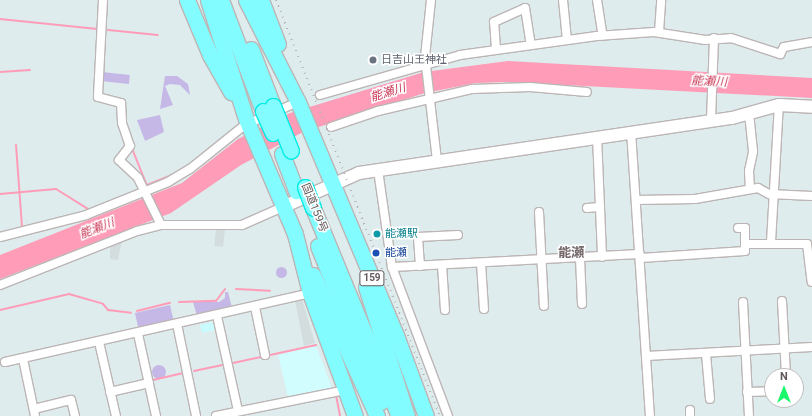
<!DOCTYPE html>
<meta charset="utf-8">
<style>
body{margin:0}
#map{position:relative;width:812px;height:416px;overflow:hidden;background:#deeced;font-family:Roboto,"Noto Sans JP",sans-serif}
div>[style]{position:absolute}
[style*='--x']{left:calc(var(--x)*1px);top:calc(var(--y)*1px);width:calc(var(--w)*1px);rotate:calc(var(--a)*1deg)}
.commercial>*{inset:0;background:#d1fdff}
.industrial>*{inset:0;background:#d4dddd;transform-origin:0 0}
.green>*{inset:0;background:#c5b8e7;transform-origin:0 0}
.round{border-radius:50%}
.sand>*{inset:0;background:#c9fafd}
.water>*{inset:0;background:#ff9cb8}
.stream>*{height:2px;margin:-1px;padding:0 1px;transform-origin:1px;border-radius:1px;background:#ff9cb8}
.roads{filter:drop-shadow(1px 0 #bdb5b5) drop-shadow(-1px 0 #bdb5b5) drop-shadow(0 1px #bdb5b5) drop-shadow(0 -1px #bdb5b5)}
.street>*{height:8px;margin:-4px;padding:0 4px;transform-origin:4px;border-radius:4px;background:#fff}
.secondary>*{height:12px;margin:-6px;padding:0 6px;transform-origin:6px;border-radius:6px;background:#fff}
.highway>*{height:15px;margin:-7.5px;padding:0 7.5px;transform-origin:7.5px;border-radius:7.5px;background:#83fcff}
.rail>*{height:2px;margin-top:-1px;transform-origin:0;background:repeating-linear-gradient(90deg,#b4b3b3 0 1px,transparent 0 6px)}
.bridges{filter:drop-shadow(1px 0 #00ebe4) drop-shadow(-1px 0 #00ebe4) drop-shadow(0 1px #00ebe4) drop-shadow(0 -1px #00ebe4)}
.highway-bridge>*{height:15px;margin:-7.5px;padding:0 7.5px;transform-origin:7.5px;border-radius:7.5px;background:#83fcff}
.dots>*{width:11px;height:11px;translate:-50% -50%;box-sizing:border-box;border:2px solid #fff;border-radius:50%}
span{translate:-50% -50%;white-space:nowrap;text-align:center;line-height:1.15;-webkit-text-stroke:3px #fff;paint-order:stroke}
.shield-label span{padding:1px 3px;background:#fff;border:1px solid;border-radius:3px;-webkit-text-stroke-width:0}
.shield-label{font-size:10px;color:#615859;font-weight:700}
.worship-label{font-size:11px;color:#5b616d}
.left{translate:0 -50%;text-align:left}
.street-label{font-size:11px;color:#615859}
.culture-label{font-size:11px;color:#0d838f}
.transit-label{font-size:11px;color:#164399}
.water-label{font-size:12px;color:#ca3755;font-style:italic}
.quarter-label{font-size:13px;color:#73696b;font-weight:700}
.north{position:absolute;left:764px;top:368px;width:40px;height:40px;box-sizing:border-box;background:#fff;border:1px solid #c0bcbd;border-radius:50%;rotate:0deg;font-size:11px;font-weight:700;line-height:16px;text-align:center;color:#615859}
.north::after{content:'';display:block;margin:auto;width:14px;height:18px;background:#1bf66a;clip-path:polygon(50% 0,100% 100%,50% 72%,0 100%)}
</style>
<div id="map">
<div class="commercial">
<div style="clip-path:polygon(316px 346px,332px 388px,288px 397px,278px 355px)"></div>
</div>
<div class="industrial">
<div style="left:216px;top:229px;width:9px;height:17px;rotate:6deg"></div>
<div style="clip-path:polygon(122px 240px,118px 260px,110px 259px,110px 245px)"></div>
<div style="clip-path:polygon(302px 299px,315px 343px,304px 346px,295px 301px)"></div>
</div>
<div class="green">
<div style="left:102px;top:72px;width:28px;height:9px;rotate:6deg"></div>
<div style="clip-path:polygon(165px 76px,177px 76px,188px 84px,190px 95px,180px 85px,170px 84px,165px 86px,173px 105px,160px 109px)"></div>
<div style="clip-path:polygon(160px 115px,164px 132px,145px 141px,137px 120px)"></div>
<div class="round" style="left:275.5px;top:266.5px;width:11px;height:11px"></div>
<div style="clip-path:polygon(225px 292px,228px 292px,232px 308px,197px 316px,193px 302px,219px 302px,225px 298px)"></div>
<div style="left:170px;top:305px;width:17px;height:36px;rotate:77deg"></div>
<div class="round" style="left:152px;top:365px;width:14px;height:14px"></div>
</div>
<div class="sand">
<div style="clip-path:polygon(212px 322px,216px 330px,202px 333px,200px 325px)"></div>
</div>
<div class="water">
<div style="clip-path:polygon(508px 61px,812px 78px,812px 98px,508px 82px,476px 83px,425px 93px,303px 132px,241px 165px,171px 213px,0 279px,0 255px,182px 183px,238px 139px,290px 113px,424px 72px)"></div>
</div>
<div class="stream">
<div style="--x:0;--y:19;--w:98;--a:5.9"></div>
<div style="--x:108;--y:30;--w:50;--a:5.7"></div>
<div style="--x:0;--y:72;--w:30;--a:-4"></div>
<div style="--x:16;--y:145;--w:82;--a:85.8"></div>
<div style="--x:133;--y:151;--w:37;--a:68"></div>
<div style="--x:147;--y:185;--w:31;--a:-22"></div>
<div style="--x:0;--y:194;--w:56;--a:-5.1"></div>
<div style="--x:56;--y:189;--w:39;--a:32"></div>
<div style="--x:236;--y:289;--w:34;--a:3"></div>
<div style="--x:179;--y:302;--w:37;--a:-2"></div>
<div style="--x:216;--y:301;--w:15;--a:-53"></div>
<div style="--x:0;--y:310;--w:71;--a:-13.1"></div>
<div style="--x:69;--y:294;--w:35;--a:16"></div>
<div style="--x:103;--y:304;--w:8;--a:50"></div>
<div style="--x:108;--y:310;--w:23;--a:7"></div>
<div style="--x:137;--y:311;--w:34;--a:-14"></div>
<div style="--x:233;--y:363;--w:85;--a:-12.2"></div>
<div style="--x:194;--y:371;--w:29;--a:-12"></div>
<div style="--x:153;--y:380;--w:31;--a:-13"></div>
<div style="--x:336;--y:395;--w:21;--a:79"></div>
</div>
<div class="roads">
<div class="street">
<div style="--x:103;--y:0;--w:97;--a:93"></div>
<div style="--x:98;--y:97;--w:24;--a:15"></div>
<div style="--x:121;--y:103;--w:20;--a:87"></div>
<div style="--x:122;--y:123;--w:24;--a:71"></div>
<div style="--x:130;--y:146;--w:18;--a:128"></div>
<div style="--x:119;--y:160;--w:26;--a:43"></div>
<div style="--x:138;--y:178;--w:52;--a:63.9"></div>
<div style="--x:431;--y:0;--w:57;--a:96"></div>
<div style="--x:425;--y:57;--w:105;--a:83.4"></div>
<div style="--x:563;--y:0;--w:40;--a:84.3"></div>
<div style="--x:597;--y:0;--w:36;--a:81"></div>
<div style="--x:659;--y:32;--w:32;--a:-86"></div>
<div style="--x:496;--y:49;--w:27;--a:-94"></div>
<div style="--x:494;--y:22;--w:34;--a:-24"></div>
<div style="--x:525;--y:8;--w:37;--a:81"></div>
<div style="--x:320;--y:95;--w:146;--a:-15.9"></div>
<div style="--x:460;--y:55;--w:138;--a:-7.9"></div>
<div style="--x:597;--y:36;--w:57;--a:-4"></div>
<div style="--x:654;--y:32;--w:52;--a:8.9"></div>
<div style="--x:705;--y:40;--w:26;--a:-4"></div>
<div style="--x:731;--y:38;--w:52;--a:18.1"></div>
<div style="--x:780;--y:54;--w:8;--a:-60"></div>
<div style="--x:784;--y:47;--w:28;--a:-10"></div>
<div style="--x:749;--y:113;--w:39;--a:84"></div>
<div style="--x:753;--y:152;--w:19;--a:102"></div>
<div style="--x:749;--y:171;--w:18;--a:87"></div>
<div style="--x:711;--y:120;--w:82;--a:-87.9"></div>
<div style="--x:331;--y:127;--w:50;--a:-18.8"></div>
<div style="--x:378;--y:111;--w:97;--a:-13.2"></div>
<div style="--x:472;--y:89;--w:58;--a:-2"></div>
<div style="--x:530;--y:87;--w:57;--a:5"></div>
<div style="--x:631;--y:131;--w:286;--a:86.2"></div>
<div style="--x:597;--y:136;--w:121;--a:87.6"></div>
<div style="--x:378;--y:170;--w:98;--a:81.8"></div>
<div style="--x:392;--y:267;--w:248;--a:-3"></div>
<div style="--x:636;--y:200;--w:59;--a:-1"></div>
<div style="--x:695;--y:199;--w:64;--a:-9.9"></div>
<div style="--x:758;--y:188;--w:13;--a:29"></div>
<div style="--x:769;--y:194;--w:43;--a:2.7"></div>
<div style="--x:587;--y:208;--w:13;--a:-4"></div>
<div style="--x:539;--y:212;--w:94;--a:87"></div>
<div style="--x:0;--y:237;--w:89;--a:-14.3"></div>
<div style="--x:86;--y:215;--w:88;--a:-21.9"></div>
<div style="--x:168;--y:182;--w:26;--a:-31"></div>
<div style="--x:190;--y:169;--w:70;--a:-38.7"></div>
<div style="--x:245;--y:125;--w:58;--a:-23.5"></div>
<div style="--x:771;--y:242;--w:137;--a:-86.7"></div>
<div style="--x:745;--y:244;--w:62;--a:0"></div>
<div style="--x:807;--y:244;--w:38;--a:83"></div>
<div style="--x:580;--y:258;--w:46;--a:87.5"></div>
<div style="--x:641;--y:258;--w:104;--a:-3.9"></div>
<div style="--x:745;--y:251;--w:23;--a:-90"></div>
<div style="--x:745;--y:228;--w:7;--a:180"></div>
<div style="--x:481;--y:263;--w:46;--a:86.3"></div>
<div style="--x:442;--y:265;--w:45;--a:86.2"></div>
<div style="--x:420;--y:266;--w:29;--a:-94"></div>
<div style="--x:418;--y:237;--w:40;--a:-2.9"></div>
<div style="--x:392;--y:267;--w:159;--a:69.4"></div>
<div style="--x:0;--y:285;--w:147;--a:-21.5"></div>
<div style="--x:137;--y:231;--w:25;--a:-14"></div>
<div style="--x:161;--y:225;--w:81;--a:0"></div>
<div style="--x:242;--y:225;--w:47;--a:-23.8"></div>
<div style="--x:782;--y:301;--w:75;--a:86.9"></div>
<div style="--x:743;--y:302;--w:114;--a:87"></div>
<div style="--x:255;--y:307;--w:49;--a:78.2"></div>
<div style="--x:217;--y:316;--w:97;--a:77.5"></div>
<div style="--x:177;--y:324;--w:94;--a:78.3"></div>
<div style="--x:138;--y:334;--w:84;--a:77.6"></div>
<div style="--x:99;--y:342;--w:76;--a:77.1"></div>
<div style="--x:706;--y:354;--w:45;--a:84.9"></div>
<div style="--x:646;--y:356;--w:166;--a:-3.1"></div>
<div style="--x:23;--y:359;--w:58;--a:78.1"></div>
<div style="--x:5;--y:362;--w:313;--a:-12.7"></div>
<div style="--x:110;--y:392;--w:40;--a:-13"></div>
<div style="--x:747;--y:392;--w:25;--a:-2"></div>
<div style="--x:34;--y:409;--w:38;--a:-14"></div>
<div style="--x:71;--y:400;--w:16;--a:76"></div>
<div style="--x:690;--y:410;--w:6;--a:90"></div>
<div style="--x:216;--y:416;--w:133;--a:-11.3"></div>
</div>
<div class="secondary">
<div style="--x:285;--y:206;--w:81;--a:-24"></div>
<div style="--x:359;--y:173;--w:377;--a:-8.4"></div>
<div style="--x:732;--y:118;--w:49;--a:-15.5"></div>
<div style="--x:779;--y:105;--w:33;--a:3"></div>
</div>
<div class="highway">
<div style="--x:187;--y:0;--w:60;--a:67.3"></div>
<div style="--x:210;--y:55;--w:43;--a:60.4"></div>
<div style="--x:208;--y:0;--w:125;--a:72.3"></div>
<div style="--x:246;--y:119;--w:125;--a:66.9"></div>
<div style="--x:295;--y:234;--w:61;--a:75.7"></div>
<div style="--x:310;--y:293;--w:131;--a:69.9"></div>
<div style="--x:221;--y:0;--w:119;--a:69.3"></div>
<div style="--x:246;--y:0;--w:114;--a:63"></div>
<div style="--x:298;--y:102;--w:253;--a:67.2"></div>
<div style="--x:396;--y:335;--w:86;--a:69.7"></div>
<div style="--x:261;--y:0;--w:47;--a:68.9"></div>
<div style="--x:251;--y:49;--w:61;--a:68.9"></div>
<div style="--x:282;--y:154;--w:40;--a:69"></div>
<div style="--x:313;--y:208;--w:223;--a:67.6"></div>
<div style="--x:318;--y:246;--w:168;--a:68"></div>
<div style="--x:313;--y:275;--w:155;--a:65.6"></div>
<div style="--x:366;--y:287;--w:135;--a:72.4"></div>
</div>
</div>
<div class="rail">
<div style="--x:276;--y:0;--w:447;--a:68.5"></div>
</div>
<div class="bridges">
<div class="highway-bridge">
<div style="--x:273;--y:106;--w:48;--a:68.2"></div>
<div style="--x:263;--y:111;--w:24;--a:66"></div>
<div style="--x:305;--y:187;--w:22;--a:69"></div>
</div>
</div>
<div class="dots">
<div style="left:373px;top:60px;background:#6b7280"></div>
<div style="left:377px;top:234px;background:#0f9aa8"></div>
<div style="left:376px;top:253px;background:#1a4fb4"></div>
</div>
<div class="shield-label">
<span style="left:372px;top:278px">159</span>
</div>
<div class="worship-label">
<span class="left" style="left:381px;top:60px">日吉山王神社</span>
</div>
<div class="street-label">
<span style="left:314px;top:208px;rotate:68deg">国道159号</span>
</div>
<div class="culture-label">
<span class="left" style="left:385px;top:234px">能瀬駅</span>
</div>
<div class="transit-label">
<span class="left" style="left:385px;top:253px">能瀬</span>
</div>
<div class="water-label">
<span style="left:709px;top:82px;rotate:3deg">能瀬川</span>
<span style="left:388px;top:93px;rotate:-17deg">能瀬川</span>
<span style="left:97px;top:229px;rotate:-21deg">能瀬川</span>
</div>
<div class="quarter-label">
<span style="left:571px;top:253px">能瀬</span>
</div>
<div class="north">N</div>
</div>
